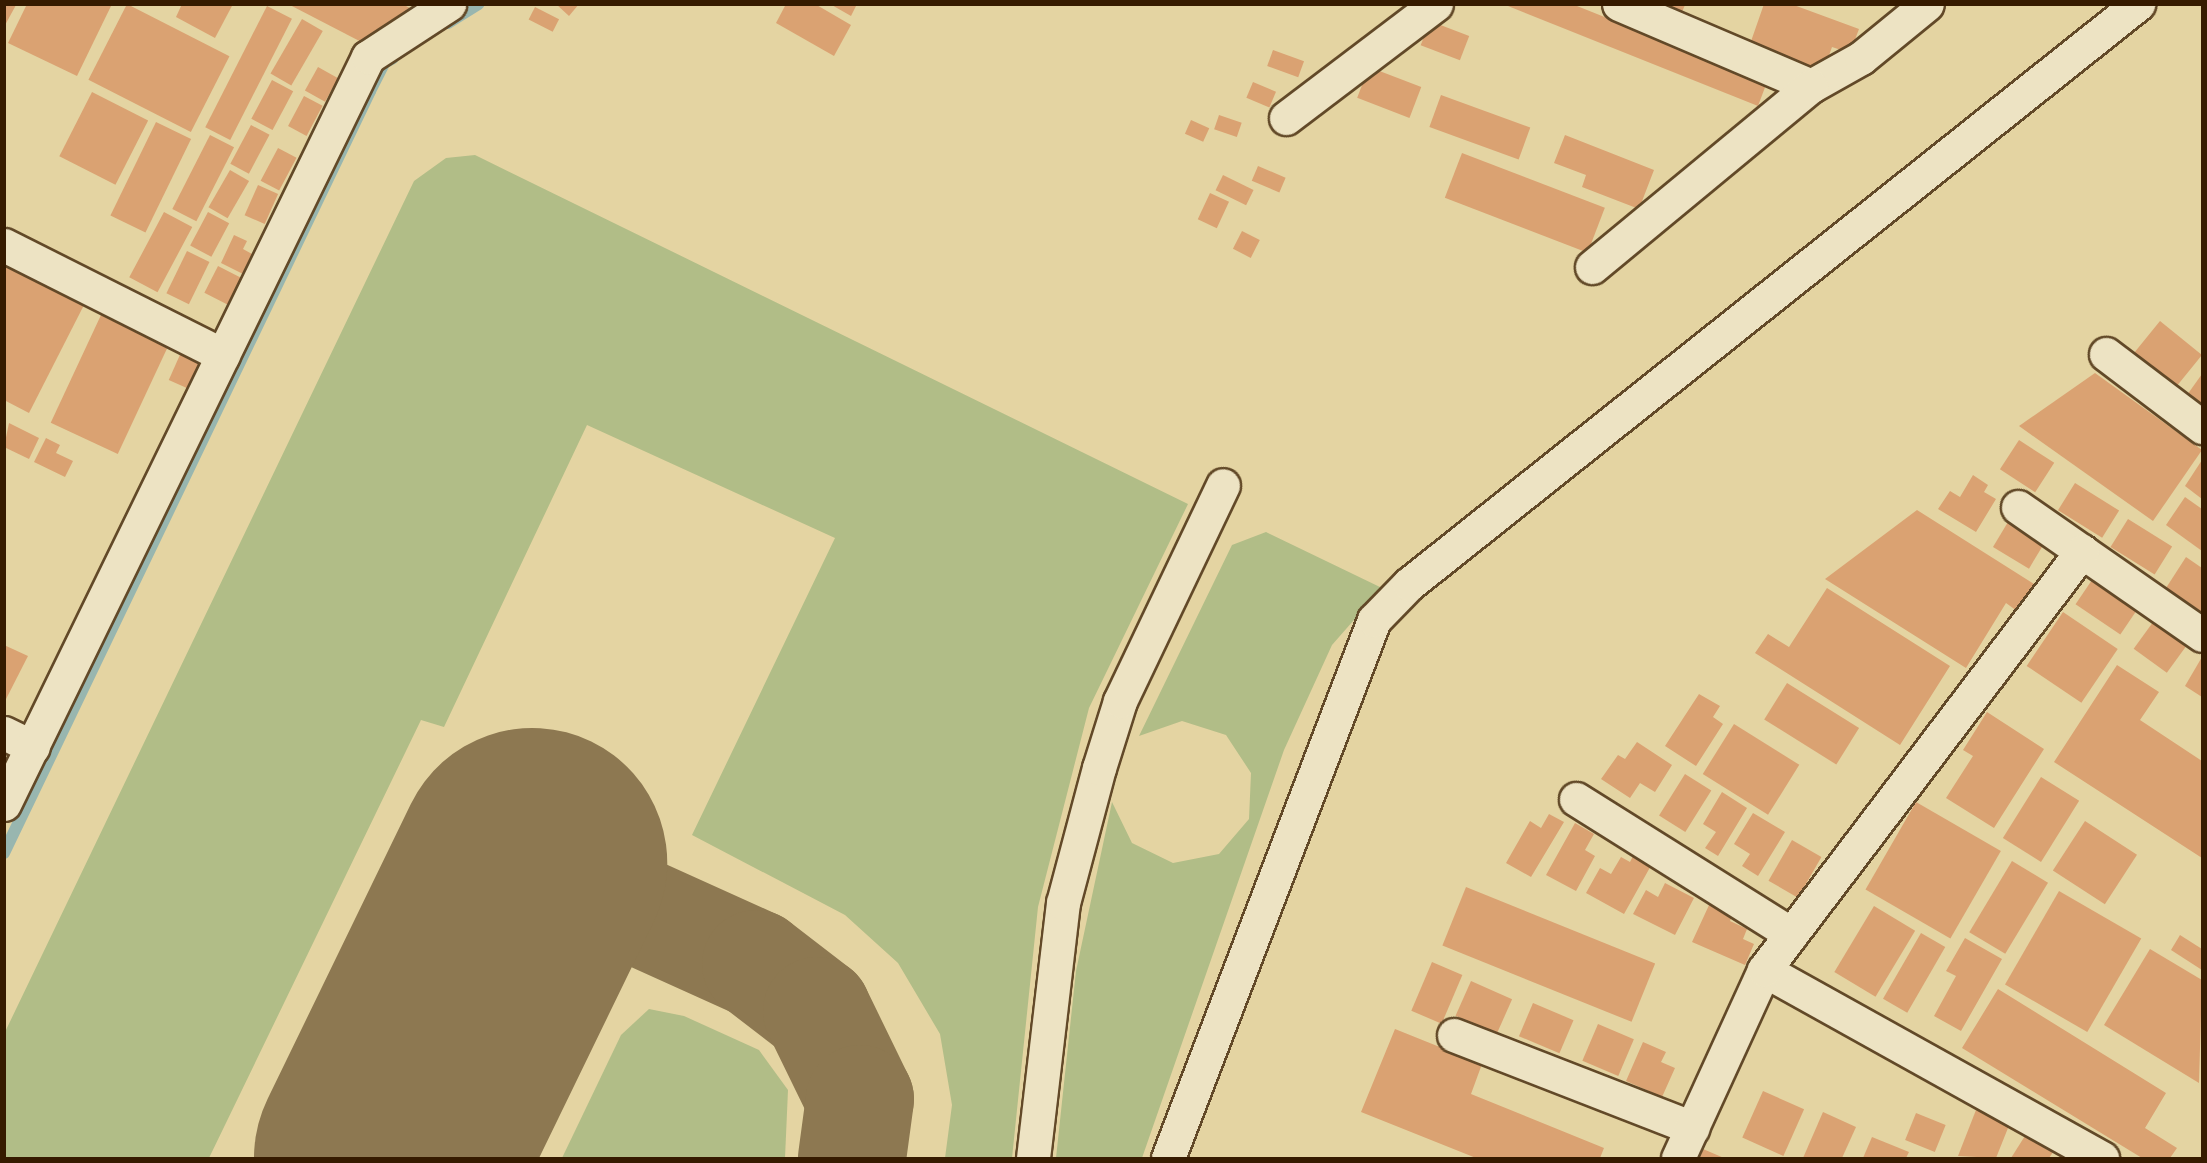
<!DOCTYPE html>
<style>
body{margin:0}
#map{position:relative;width:2207px;height:1163px;overflow:hidden;background:#e4d4a2;font-family:"Gentium Book Plus",serif}
div>[style]{position:absolute}
[style*='--x']{left:calc(var(--x)*1px);top:calc(var(--y)*1px);width:calc(var(--w)*1px);rotate:calc(var(--a)*1deg)}
.green>*{inset:0;background:#b1bd87}
.stream>*{height:12px;margin:-6px;padding:0 6px;transform-origin:6px;border-radius:6px;background:#98b6af}
.taxiway>*{height:108px;margin:-54px;padding:0 54px;transform-origin:54px;border-radius:54px;background:#8d7851}
.runway>*{height:270px;margin:-135px;padding:0 135px;transform-origin:135px;border-radius:135px;background:#8d7851}
.building>*{inset:0;background:#daa272;transform-origin:0 0}
.roads{filter:drop-shadow(2px 0 #624928) drop-shadow(-2px 0 #624928) drop-shadow(0 2px #624928) drop-shadow(0 -2px #624928)}
.minor>*{height:33px;margin:-16.5px;padding:0 16.5px;transform-origin:16.5px;border-radius:16.5px;background:#ede3c3}
span{translate:-50% -50%;white-space:nowrap;text-align:center;line-height:1.15;-webkit-text-stroke:4.5px #ede3c3;paint-order:stroke}
.frame{position:absolute;inset:0;border:6px solid #361b00;pointer-events:none}
</style>
<div id="map">
<div class="green">
<div style="clip-path:polygon(475px 155px,1188px 504px,1089px 708px,1038px 907px,1012px 1158px,945px 1158px,952px 1105px,940px 1034px,898px 963px,845px 915px,692px 835px,835px 538px,587px 425px,444px 727px,421px 720px,209px 1158px,5px 1158px,5px 1032px,414px 181px,446px 158px)"></div>
<div style="clip-path:polygon(1266px 532px,1382px 588px,1332px 645px,1284px 750px,1142px 1158px,1056px 1158px,1076px 971px,1112px 802px,1132px 843px,1173px 863px,1219px 854px,1249px 819px,1251px 773px,1226px 735px,1182px 721px,1139px 736px,1232px 545px)"></div>
<div style="clip-path:polygon(649px 1009px,684px 1016px,759px 1050px,788px 1090px,785px 1158px,562px 1158px,621px 1035px)"></div>
</div>
<div class="stream">
<div style="--x:448;--y:23;--w:36;--a:-32"></div>
<div style="--x:4;--y:853;--w:845;--a:-64.34"></div>
<div style="--x:370;--y:91;--w:31;--a:-63"></div>
<div style="--x:384;--y:63;--w:10;--a:-29"></div>
</div>
<div class="taxiway">
<div style="--x:543;--y:869;--w:13;--a:-151"></div>
<div style="--x:532;--y:863;--w:246;--a:24.3"></div>
<div style="--x:756;--y:964;--w:77;--a:37.6"></div>
<div style="--x:817;--y:1011;--w:98;--a:64"></div>
<div style="--x:860;--y:1099;--w:60;--a:97.7"></div>
</div>
<div class="runway">
<div style="--x:389;--y:1158;--w:328;--a:-64.1"></div>
</div>
<div class="building">
<div style="clip-path:polygon(27px 4px,112px 4px,77px 76px,8px 43px)"></div>
<div style="left:127px;top:4px;width:115px;height:85px;rotate:27deg"></div>
<div style="clip-path:polygon(182px 4px,233px 4px,215px 38px,176px 17px)"></div>
<div style="clip-path:polygon(288px 4px,402px 4px,414px 10px,371px 47px)"></div>
<div style="clip-path:polygon(556px 4px,579px 4px,569px 16px)"></div>
<div style="clip-path:polygon(786px 4px,815px 4px,851px 25px,834px 56px,776px 23px)"></div>
<div style="clip-path:polygon(830px 4px,857px 4px,851px 16px)"></div>
<div style="clip-path:polygon(1503px 4px,1572px 4px,1767px 82px,1758px 106px)"></div>
<div style="clip-path:polygon(1764px 4px,1791px 4px,1859px 29px,1850px 53px,1832px 47px,1827px 61px,1806px 68px,1749px 47px)"></div>
<div style="clip-path:polygon(4px 5px,16px 5px,4px 27px)"></div>
<div style="clip-path:polygon(1658px 5px,1685px 5px,1681px 14px)"></div>
<div style="left:267px;top:6px;width:28px;height:136px;rotate:27deg"></div>
<div style="left:535px;top:7px;width:27px;height:14px;rotate:27deg"></div>
<div style="left:302px;top:19px;width:24px;height:63px;rotate:30deg"></div>
<div style="left:1430px;top:21px;width:42px;height:26px;rotate:21deg"></div>
<div style="left:1273px;top:50px;width:33px;height:17px;rotate:20deg"></div>
<div style="left:318px;top:67px;width:23px;height:27px;rotate:29deg"></div>
<div style="left:1369px;top:67px;width:56px;height:33px;rotate:21deg"></div>
<div style="left:272px;top:80px;width:24px;height:44px;rotate:28deg"></div>
<div style="left:1253px;top:82px;width:25px;height:17px;rotate:23deg"></div>
<div style="left:92px;top:92px;width:63px;height:72px;rotate:27deg"></div>
<div style="left:1441px;top:95px;width:95px;height:34px;rotate:20deg"></div>
<div style="left:304px;top:96px;width:21px;height:34px;rotate:28deg"></div>
<div style="left:1219px;top:115px;width:24px;height:15px;rotate:19deg"></div>
<div style="left:1191px;top:120px;width:20px;height:15px;rotate:24deg"></div>
<div style="left:156px;top:122px;width:39px;height:104px;rotate:26deg"></div>
<div style="left:251px;top:125px;width:21px;height:44px;rotate:28deg"></div>
<div style="left:210px;top:135px;width:27px;height:83px;rotate:27deg"></div>
<div style="clip-path:polygon(1565px 135px,1654px 170px,1639px 209px,1582px 187px,1586px 175px,1554px 163px)"></div>
<div style="left:278px;top:148px;width:21px;height:37px;rotate:28deg"></div>
<div style="left:1462px;top:153px;width:153px;height:48px;rotate:21deg"></div>
<div style="left:1258px;top:166px;width:30px;height:16px;rotate:23deg"></div>
<div style="left:230px;top:170px;width:22px;height:43px;rotate:30deg"></div>
<div style="left:1223px;top:175px;width:34px;height:17px;rotate:26deg"></div>
<div style="left:258px;top:185px;width:22px;height:33px;rotate:24deg"></div>
<div style="left:1210px;top:193px;width:21px;height:29px;rotate:25deg"></div>
<div style="left:164px;top:212px;width:32px;height:74px;rotate:28deg"></div>
<div style="left:208px;top:212px;width:24px;height:38px;rotate:28deg"></div>
<div style="left:1242px;top:231px;width:20px;height:20px;rotate:27deg"></div>
<div style="clip-path:polygon(234px 235px,247px 241px,243px 249px,252px 254px,243px 274px,221px 263px)"></div>
<div style="left:187px;top:251px;width:25px;height:47px;rotate:26deg"></div>
<div style="clip-path:polygon(4px 264px,84px 305px,29px 413px,4px 400px)"></div>
<div style="left:218px;top:266px;width:28px;height:30px;rotate:27deg"></div>
<div style="left:101px;top:315px;width:74px;height:119px;rotate:25deg"></div>
<div style="left:2160px;top:321px;width:54px;height:49px;rotate:39deg"></div>
<div style="left:183px;top:348px;width:24px;height:35px;rotate:24deg"></div>
<div style="clip-path:polygon(2095px 373px,2202px 450px,2153px 521px,2019px 426px)"></div>
<div style="clip-path:polygon(2202px 374px,2202px 418px,2182px 402px)"></div>
<div style="clip-path:polygon(9px 423px,39px 438px,29px 459px,4px 447px)"></div>
<div style="clip-path:polygon(46px 438px,60px 445px,56px 453px,73px 461px,65px 477px,34px 462px)"></div>
<div style="left:2019px;top:440px;width:42px;height:35px;rotate:33deg"></div>
<div style="clip-path:polygon(2202px 460px,2202px 499px,2185px 486px)"></div>
<div style="clip-path:polygon(1973px 475px,1988px 485px,1984px 492px,1996px 499px,1976px 532px,1938px 509px,1950px 491px,1960px 497px)"></div>
<div style="left:2075px;top:483px;width:52px;height:32px;rotate:32deg"></div>
<div style="clip-path:polygon(2185px 497px,2202px 509px,2202px 551px,2166px 525px)"></div>
<div style="clip-path:polygon(1917px 510px,2034px 584px,2017px 611px,2006px 603px,1966px 668px,1825px 579px)"></div>
<div style="left:2011px;top:517px;width:42px;height:35px;rotate:31deg"></div>
<div style="left:2128px;top:519px;width:52px;height:33px;rotate:32deg"></div>
<div style="clip-path:polygon(2186px 557px,2202px 568px,2202px 612px,2166px 588px)"></div>
<div style="left:2094px;top:577px;width:54px;height:33px;rotate:34deg"></div>
<div style="clip-path:polygon(1827px 588px,1950px 666px,1900px 745px,1755px 653px,1768px 634px,1789px 647px)"></div>
<div style="left:2063px;top:612px;width:66px;height:65px;rotate:34deg"></div>
<div style="left:2156px;top:618px;width:41px;height:38px;rotate:36deg"></div>
<div style="clip-path:polygon(4px 645px,28px 656px,4px 703px)"></div>
<div style="clip-path:polygon(2202px 657px,2202px 697px,2185px 686px)"></div>
<div style="clip-path:polygon(2117px 665px,2159px 692px,2140px 720px,2202px 761px,2202px 858px,2054px 762px)"></div>
<div style="left:1787px;top:683px;width:85px;height:43px;rotate:32deg"></div>
<div style="clip-path:polygon(1699px 694px,1720px 706px,1713px 717px,1723px 724px,1696px 766px,1665px 746px)"></div>
<div style="clip-path:polygon(1987px 712px,2044px 749px,1994px 828px,1946px 798px,1973px 756px,1963px 750px)"></div>
<div style="left:1734px;top:724px;width:77px;height:59px;rotate:32deg"></div>
<div style="clip-path:polygon(1637px 742px,1672px 765px,1655px 792px,1640px 783px,1630px 798px,1601px 779px,1618px 755px,1625px 759px)"></div>
<div style="left:1685px;top:774px;width:31px;height:49px;rotate:32deg"></div>
<div style="left:2041px;top:777px;width:45px;height:72px;rotate:32deg"></div>
<div style="clip-path:polygon(1722px 792px,1747px 808px,1718px 856px,1705px 848px,1716px 832px,1703px 824px)"></div>
<div style="left:1916px;top:802px;width:98px;height:101px;rotate:30deg"></div>
<div style="clip-path:polygon(1753px 813px,1785px 832px,1758px 876px,1742px 866px,1750px 854px,1734px 844px)"></div>
<div style="clip-path:polygon(1549px 814px,1564px 822px,1531px 877px,1506px 863px,1530px 821px,1541px 828px)"></div>
<div style="left:2085px;top:821px;width:62px;height:59px;rotate:33deg"></div>
<div style="clip-path:polygon(1575px 823px,1594px 834px,1585px 850px,1595px 856px,1576px 891px,1546px 875px)"></div>
<div style="left:1792px;top:840px;width:34px;height:47px;rotate:30deg"></div>
<div style="clip-path:polygon(1635px 852px,1653px 862px,1624px 914px,1586px 893px,1600px 868px,1611px 874px,1621px 857px,1630px 862px)"></div>
<div style="left:2012px;top:861px;width:42px;height:83px;rotate:31deg"></div>
<div style="clip-path:polygon(1665px 883px,1694px 898px,1675px 935px,1633px 914px,1646px 890px,1658px 897px)"></div>
<div style="left:1466px;top:887px;width:204px;height:63px;rotate:22deg"></div>
<div style="left:2059px;top:891px;width:95px;height:108px;rotate:30deg"></div>
<div style="clip-path:polygon(1710px 903px,1733px 914px,1730px 921px,1747px 929px,1743px 939px,1754px 944px,1745px 965px,1692px 942px)"></div>
<div style="left:1874px;top:906px;width:48px;height:77px;rotate:31deg"></div>
<div style="left:1921px;top:933px;width:28px;height:76px;rotate:30deg"></div>
<div style="clip-path:polygon(2180px 935px,2202px 949px,2202px 970px,2171px 950px)"></div>
<div style="clip-path:polygon(1965px 938px,2002px 959px,1961px 1031px,1934px 1016px,1956px 976px,1946px 971px)"></div>
<div style="clip-path:polygon(2150px 949px,2202px 980px,2199px 1083px,2104px 1025px)"></div>
<div style="left:1432px;top:962px;width:33px;height:53px;rotate:23deg"></div>
<div style="left:1471px;top:981px;width:45px;height:38px;rotate:24deg"></div>
<div style="clip-path:polygon(1998px 989px,2166px 1093px,2145px 1128px,2177px 1148px,2170px 1158px,2142px 1158px,1962px 1048px)"></div>
<div style="left:1533px;top:1003px;width:44px;height:36px;rotate:23deg"></div>
<div style="left:1598px;top:1024px;width:39px;height:40px;rotate:23deg"></div>
<div style="clip-path:polygon(1395px 1029px,1482px 1064px,1471px 1094px,1604px 1148px,1600px 1158px,1476px 1158px,1361px 1112px)"></div>
<div style="clip-path:polygon(1643px 1042px,1666px 1052px,1661px 1062px,1675px 1068px,1662px 1097px,1626px 1081px)"></div>
<div style="left:1763px;top:1091px;width:45px;height:51px;rotate:24deg"></div>
<div style="clip-path:polygon(1976px 1110px,2010px 1123px,1996px 1158px,1958px 1156px)"></div>
<div style="clip-path:polygon(1823px 1112px,1856px 1127px,1842px 1158px,1803px 1158px)"></div>
<div style="left:1916px;top:1113px;width:32px;height:29px;rotate:22deg"></div>
<div style="clip-path:polygon(2030px 1128px,2058px 1145px,2049px 1158px,2011px 1158px)"></div>
<div style="clip-path:polygon(1872px 1137px,1909px 1152px,1906px 1158px,1863px 1158px)"></div>
<div style="clip-path:polygon(1703px 1149px,1724px 1158px,1699px 1158px)"></div>
</div>
<div class="roads">
<div class="minor">
<div style="--x:1619;--y:4;--w:209;--a:23.1"></div>
<div style="--x:1811;--y:86;--w:57;--a:-29.2"></div>
<div style="--x:1861;--y:58;--w:85;--a:-39.3"></div>
<div style="--x:1286;--y:118;--w:188;--a:-37.2"></div>
<div style="--x:4;--y:245;--w:245;--a:26.7"></div>
<div style="--x:1592;--y:267;--w:284;--a:-39.6"></div>
<div style="--x:2106;--y:354;--w:121;--a:37.2"></div>
<div style="--x:2018;--y:507;--w:224;--a:34.8"></div>
<div style="--x:4;--y:733;--w:32;--a:26"></div>
<div style="--x:1576;--y:799;--w:254;--a:32.1"></div>
<div style="--x:4;--y:804;--w:831;--a:-64.02"></div>
<div style="--x:368;--y:57;--w:97;--a:-33.2"></div>
<div style="--x:1764;--y:970;--w:387;--a:29.1"></div>
<div style="--x:1454;--y:1035;--w:256;--a:21.3"></div>
<div style="--x:1033;--y:1158;--w:257;--a:-83.3"></div>
<div style="--x:1063;--y:903;--w:140;--a:-75.1"></div>
<div style="--x:1099;--y:768;--w:70;--a:-72.6"></div>
<div style="--x:1120;--y:701;--w:239;--a:-64.5"></div>
<div style="--x:1168;--y:1158;--w:576;--a:-69.05"></div>
<div style="--x:1374;--y:620;--w:50;--a:-45.8"></div>
<div style="--x:1409;--y:584;--w:932;--a:-38.51"></div>
<div style="--x:1678;--y:1158;--w:207;--a:-65.4"></div>
<div style="--x:1764;--y:970;--w:526;--a:-52.8"></div>
</div>
</div>
<div class="frame"></div>
</div>
